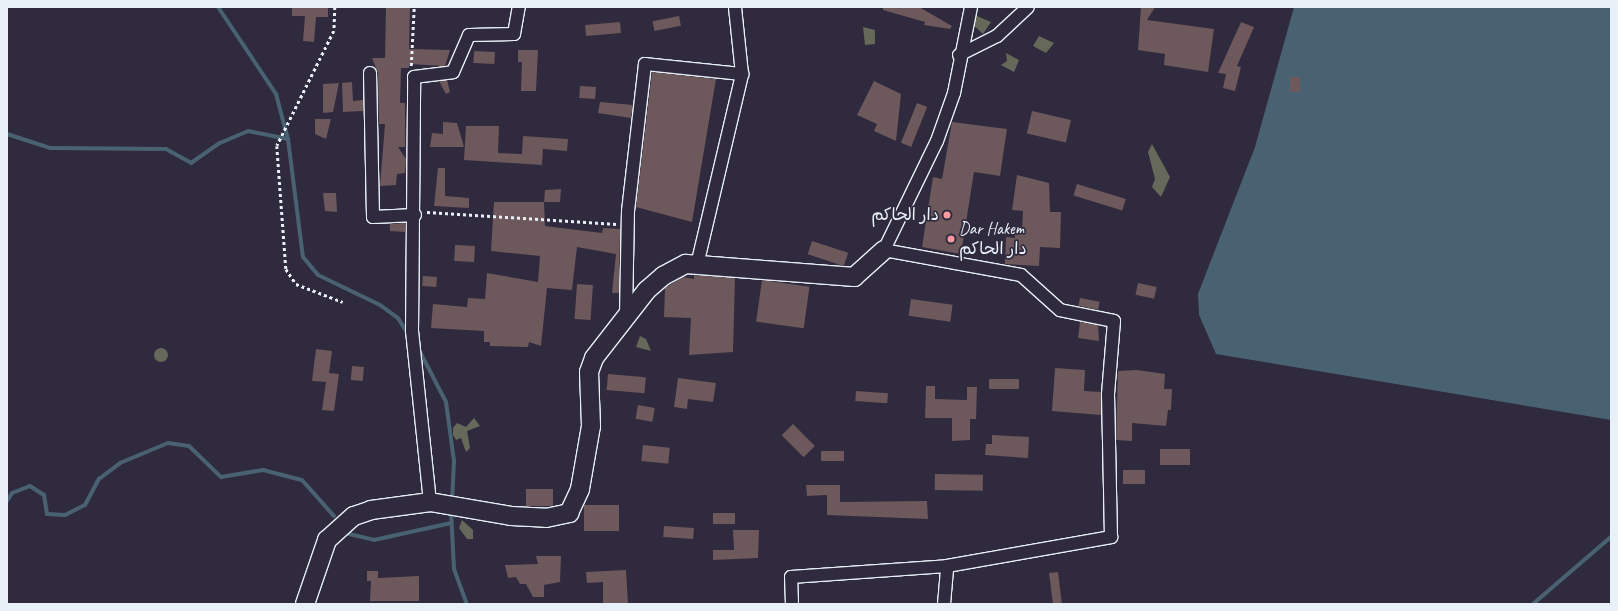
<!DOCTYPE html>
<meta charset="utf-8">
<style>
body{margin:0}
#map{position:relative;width:1618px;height:611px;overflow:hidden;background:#2f2a3d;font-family:Caveat,"Playpen Sans Arabic",sans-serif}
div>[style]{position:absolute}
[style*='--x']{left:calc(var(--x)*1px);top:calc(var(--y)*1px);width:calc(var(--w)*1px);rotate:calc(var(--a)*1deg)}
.green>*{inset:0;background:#666859}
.round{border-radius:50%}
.water>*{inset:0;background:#496272}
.stream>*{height:4px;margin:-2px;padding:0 2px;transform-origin:2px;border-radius:2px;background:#496272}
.building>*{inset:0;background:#6d585b;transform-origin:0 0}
.path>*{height:2.5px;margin-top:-1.25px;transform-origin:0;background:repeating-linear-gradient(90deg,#e8f1f8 0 3px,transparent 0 6px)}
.roads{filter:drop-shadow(1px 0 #e8f1f8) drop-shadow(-1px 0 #e8f1f8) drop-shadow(0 1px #e8f1f8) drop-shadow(0 -1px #e8f1f8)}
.street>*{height:12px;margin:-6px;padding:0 6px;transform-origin:6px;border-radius:6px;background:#2f2a3d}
.secondary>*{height:18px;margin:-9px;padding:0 9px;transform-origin:9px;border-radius:9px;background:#2f2a3d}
.dots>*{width:11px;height:11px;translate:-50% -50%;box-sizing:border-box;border:2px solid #2f2a3d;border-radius:50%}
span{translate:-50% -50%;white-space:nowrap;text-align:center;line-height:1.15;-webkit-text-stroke:3.5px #2f2a3d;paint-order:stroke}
.poi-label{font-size:17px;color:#e8f1f8}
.right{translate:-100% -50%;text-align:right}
.left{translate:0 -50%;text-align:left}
.frame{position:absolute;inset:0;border:8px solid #e8f1f8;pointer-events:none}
</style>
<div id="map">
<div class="green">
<div style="clip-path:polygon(972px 14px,991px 22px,983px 34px,971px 23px)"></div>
<div style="clip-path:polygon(863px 27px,875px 30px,875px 44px,865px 45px)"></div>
<div style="clip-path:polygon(1039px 36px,1054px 43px,1046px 53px,1033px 46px)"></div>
<div style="clip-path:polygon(1006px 53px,1019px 60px,1014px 72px,1001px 65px,1007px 61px)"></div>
<div style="clip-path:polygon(1152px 144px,1170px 177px,1161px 197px,1152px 187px,1155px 179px,1148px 152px)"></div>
<div style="clip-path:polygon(640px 336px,646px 339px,651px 351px,636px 347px)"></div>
<div class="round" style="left:154px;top:348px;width:14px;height:14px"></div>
<div style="clip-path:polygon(474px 418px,480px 426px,467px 431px,470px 448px,466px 452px,461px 438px,456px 440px,453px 435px,453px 428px,457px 423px,466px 427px)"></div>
<div style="clip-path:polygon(462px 520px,473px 530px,473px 539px,467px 539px,459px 528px)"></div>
</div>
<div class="water">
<div style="clip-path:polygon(1294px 7px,1611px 7px,1611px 420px,1216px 354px,1199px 315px,1198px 294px,1255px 147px)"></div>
</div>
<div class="stream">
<div style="--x:218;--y:7;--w:105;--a:56.3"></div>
<div style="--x:276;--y:94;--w:47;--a:75.1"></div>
<div style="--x:288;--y:139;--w:119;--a:82.8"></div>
<div style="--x:303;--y:257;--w:23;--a:50"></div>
<div style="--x:318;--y:275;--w:69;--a:25.8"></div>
<div style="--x:380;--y:305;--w:22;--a:36"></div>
<div style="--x:398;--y:318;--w:19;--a:58"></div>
<div style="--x:7;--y:134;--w:45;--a:18"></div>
<div style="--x:50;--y:148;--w:116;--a:0.5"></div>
<div style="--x:166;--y:149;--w:29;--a:29"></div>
<div style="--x:191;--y:163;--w:35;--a:-35"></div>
<div style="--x:220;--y:143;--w:30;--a:-23"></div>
<div style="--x:248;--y:131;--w:41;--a:11.3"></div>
<div style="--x:418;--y:348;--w:61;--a:62.6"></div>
<div style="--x:446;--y:402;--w:60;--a:82.3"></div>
<div style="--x:454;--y:461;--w:41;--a:92.8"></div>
<div style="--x:7;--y:501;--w:9;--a:-58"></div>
<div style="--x:12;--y:493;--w:19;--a:-21"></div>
<div style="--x:30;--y:486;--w:17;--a:33"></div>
<div style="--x:44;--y:495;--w:19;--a:81"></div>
<div style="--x:47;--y:514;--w:18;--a:3"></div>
<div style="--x:65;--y:515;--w:22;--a:-27"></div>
<div style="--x:85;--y:505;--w:30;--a:-62"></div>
<div style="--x:99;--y:479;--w:26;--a:-37"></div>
<div style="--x:120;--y:463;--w:52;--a:-22.6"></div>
<div style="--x:168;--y:443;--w:21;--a:8"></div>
<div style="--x:189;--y:446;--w:45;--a:44.1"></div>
<div style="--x:221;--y:477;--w:43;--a:-9.5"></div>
<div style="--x:263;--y:470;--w:40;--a:14.4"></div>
<div style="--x:302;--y:480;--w:48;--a:48.4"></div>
<div style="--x:451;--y:510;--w:59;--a:87.1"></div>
<div style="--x:454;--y:569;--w:37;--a:70"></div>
<div style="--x:349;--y:534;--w:26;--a:13"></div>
<div style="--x:374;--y:540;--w:79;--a:-12.4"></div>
<div style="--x:1533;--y:604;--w:103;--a:-40.7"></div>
</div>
<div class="building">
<div style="clip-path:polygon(292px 7px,328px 7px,328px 17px,316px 17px,314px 42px,303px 41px,305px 16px,292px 16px)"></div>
<div style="clip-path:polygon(386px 7px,410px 7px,409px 49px,450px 50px,445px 66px,409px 64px,409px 68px,401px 68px,400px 103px,405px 103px,405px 147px,398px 147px,406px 159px,405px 173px,397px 174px,396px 185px,380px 186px,385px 124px,379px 124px,378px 73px,372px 58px,385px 58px)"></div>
<div style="clip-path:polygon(883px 7px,919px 7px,952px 26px,950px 29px,924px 25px,925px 22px,883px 10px)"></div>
<div style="clip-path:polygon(1141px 7px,1155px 7px,1147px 20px,1214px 29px,1208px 72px,1164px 65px,1165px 54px,1138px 50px)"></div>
<div style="left:679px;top:16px;width:10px;height:27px;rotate:79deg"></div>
<div style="left:620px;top:22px;width:11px;height:35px;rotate:85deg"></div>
<div style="clip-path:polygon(1241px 22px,1254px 27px,1237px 66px,1241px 67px,1235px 91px,1223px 88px,1226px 74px,1218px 73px)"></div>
<div style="clip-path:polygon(518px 50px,538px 50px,536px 91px,521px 91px,522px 62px,518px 62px)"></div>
<div style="left:474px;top:51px;width:21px;height:12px;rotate:3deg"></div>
<div style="clip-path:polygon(652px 72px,716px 79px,692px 222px,636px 207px)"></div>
<div style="left:1290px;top:77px;width:10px;height:15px"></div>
<div style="clip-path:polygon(447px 80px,450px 92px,446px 94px,439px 81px)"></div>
<div style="clip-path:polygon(874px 81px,901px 94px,896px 141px,874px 131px,877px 124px,857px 115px)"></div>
<div style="clip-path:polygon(352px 82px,353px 101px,363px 100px,363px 111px,343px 112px,342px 83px)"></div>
<div style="clip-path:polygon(339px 83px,333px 112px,323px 113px,323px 84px)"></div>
<div style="left:580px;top:86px;width:16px;height:12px;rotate:4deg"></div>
<div style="clip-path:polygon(600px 102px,633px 105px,631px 118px,598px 113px)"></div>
<div style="left:917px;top:103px;width:11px;height:43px;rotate:22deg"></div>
<div style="left:1032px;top:111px;width:40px;height:23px;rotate:13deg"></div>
<div style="clip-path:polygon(315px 119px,331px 119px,326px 139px,315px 134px)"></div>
<div style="clip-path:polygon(443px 122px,457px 123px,464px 147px,430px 147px,432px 133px,443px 134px)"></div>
<div style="clip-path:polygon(952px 122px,1007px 129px,1000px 176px,974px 172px,961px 254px,922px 247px,933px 177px,942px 179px)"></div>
<div style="clip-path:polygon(466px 126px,499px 126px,498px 153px,522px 154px,523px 136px,568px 139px,567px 151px,543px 149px,542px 165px,464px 160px)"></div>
<div style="clip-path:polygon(438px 168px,445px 168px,445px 196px,469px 198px,469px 208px,434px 206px)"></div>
<div style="clip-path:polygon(1017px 175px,1049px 183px,1050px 212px,1061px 212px,1060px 248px,1040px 247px,1039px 266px,1005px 264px,1006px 237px,1015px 238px,1015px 231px,1022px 231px,1023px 211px,1012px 210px)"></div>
<div style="left:1077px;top:184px;width:51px;height:12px;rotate:17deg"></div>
<div style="clip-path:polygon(561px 189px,560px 202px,544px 202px,545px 226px,602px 233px,603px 228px,620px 229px,619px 293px,612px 293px,616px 254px,577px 247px,572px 290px,547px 288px,541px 346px,529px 342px,528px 347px,490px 346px,490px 342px,484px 342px,484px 331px,431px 328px,433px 304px,467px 307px,468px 298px,485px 299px,487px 273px,538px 282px,540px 256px,491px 251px,494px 202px,544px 202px,545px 190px)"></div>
<div style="clip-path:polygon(323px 193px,336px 193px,337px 212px,325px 211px)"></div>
<div style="clip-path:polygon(405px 223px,405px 232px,390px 231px,390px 224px)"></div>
<div style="left:812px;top:241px;width:38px;height:14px;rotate:18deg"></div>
<div style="left:455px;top:245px;width:20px;height:16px;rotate:3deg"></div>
<div style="clip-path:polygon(694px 275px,735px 278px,733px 352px,689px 355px,691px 318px,664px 317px,665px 288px,683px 277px,694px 279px)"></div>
<div style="left:423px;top:276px;width:14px;height:10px;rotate:4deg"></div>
<div style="left:762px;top:280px;width:48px;height:42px;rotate:8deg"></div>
<div style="left:1138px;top:283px;width:19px;height:12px;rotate:12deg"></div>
<div style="left:577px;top:284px;width:16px;height:35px;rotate:4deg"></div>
<div style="left:1080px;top:298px;width:20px;height:8px;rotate:11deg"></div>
<div style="left:911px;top:299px;width:42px;height:17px;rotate:8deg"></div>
<div style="clip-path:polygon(1080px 322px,1098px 325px,1099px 341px,1078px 338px)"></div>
<div style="clip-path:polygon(316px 349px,332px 351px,329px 373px,339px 374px,334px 411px,322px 410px,326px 382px,312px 381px)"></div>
<div style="left:352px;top:366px;width:12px;height:14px;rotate:5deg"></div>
<div style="clip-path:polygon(1055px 368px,1085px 370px,1084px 391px,1101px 392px,1101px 415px,1052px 411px)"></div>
<div style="clip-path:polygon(1137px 370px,1165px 374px,1164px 389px,1172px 389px,1171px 410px,1168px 410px,1166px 426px,1132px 423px,1132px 441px,1116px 440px,1118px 371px)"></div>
<div style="left:608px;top:374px;width:38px;height:16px;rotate:5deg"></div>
<div style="clip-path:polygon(678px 378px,716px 383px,713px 402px,688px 399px,687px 409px,674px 407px)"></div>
<div style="left:989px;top:379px;width:30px;height:10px"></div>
<div style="clip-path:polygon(926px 386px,935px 386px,935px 399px,967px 400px,967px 387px,977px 387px,976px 419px,970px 419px,970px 440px,952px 441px,952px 418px,925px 418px)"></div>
<div style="left:856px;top:391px;width:32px;height:10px;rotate:4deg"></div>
<div style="left:638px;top:405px;width:17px;height:14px;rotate:10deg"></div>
<div style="left:793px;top:424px;width:31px;height:16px;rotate:45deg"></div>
<div style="clip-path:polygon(992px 435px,1029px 437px,1028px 458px,985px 455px,986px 444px,992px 444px)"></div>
<div style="left:643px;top:445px;width:27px;height:16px;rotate:6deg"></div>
<div style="left:1190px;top:449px;width:16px;height:30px;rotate:90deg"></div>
<div style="left:821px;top:451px;width:23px;height:10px"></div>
<div style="left:1123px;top:470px;width:22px;height:14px"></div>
<div style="left:935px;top:474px;width:48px;height:16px;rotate:1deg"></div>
<div style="clip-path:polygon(806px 485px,840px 485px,840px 502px,927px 501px,928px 519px,827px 515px,827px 495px,807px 496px)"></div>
<div style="left:526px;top:489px;width:27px;height:17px"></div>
<div style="left:584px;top:505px;width:35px;height:26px"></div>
<div style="left:713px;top:513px;width:22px;height:11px"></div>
<div style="left:664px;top:526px;width:30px;height:11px;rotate:4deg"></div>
<div style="clip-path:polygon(733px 530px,759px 530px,758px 558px,713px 560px,713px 550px,734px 550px)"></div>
<div style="clip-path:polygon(536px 556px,561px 556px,560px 582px,544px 585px,544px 597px,533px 597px,526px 584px,520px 584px,516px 577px,508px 578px,505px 565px,538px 564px)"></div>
<div style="clip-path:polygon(626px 570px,628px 604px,603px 604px,603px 582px,587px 583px,586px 572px)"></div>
<div style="clip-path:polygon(367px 571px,378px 571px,378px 578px,419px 576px,419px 601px,370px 601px,371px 581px,367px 581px)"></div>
<div style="left:1058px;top:572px;width:32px;height:9px;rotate:83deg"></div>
</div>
<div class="path">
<div style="--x:335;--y:7;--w:24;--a:92"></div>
<div style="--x:334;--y:31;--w:128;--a:116.4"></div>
<div style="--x:277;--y:146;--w:123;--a:85.8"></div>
<div style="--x:286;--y:269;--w:18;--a:56"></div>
<div style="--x:296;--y:284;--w:50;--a:21"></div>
<div style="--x:411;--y:66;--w:59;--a:-87.1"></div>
<div style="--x:427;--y:212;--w:190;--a:3.6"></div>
</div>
<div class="roads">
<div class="street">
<div style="--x:959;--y:55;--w:42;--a:-26.6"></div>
<div style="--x:997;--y:36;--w:42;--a:-43.1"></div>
<div style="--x:370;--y:73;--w:144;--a:88.8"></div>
<div style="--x:373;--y:217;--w:42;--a:-2.7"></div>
<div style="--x:697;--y:265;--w:196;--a:-76.7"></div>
<div style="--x:742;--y:74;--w:67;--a:-96"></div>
<div style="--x:626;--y:315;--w:104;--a:-88.9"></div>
<div style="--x:628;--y:211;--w:148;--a:-83.4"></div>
<div style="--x:645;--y:64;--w:98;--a:5.9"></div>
<div style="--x:430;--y:502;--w:172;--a:-96"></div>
<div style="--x:412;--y:331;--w:254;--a:-89.5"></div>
<div style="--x:414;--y:77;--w:39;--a:-7"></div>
<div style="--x:453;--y:72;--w:40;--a:-66.6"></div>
<div style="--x:469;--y:35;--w:45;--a:-1.3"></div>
<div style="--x:514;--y:34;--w:27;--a:-80"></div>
<div style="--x:792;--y:604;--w:27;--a:-92"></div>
<div style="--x:791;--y:577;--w:156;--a:-4"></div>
<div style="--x:947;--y:566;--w:167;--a:-10"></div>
<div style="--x:1111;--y:537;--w:143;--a:-91.2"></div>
<div style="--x:1108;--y:394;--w:73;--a:-85.3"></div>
<div style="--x:1114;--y:321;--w:55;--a:-168.5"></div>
<div style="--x:1060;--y:310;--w:52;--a:-138.1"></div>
<div style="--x:1021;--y:275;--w:139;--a:-169.7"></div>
<div style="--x:884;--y:250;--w:121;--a:-64.1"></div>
<div style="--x:937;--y:141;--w:51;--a:-70.5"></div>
<div style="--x:954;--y:93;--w:88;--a:-78.8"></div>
<div style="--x:944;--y:604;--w:38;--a:-85"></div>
</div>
<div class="secondary">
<div style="--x:305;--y:604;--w:68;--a:-71"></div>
<div style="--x:327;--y:540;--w:36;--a:-42"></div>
<div style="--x:354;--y:516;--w:18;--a:-19"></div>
<div style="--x:371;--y:510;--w:60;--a:-7.7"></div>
<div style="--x:430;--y:502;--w:82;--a:9.8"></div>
<div style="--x:511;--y:516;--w:35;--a:3"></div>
<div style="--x:546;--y:518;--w:24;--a:-12"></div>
<div style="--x:569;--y:513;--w:26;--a:-65"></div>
<div style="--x:580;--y:489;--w:64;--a:-80.1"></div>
<div style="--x:591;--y:426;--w:54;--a:-92.1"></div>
<div style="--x:589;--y:372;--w:15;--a:-70"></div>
<div style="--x:594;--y:358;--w:86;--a:-52.1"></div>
<div style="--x:647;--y:290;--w:21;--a:-41"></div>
<div style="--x:663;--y:276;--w:26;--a:-28"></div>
<div style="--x:686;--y:264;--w:169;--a:4.4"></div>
<div style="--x:854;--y:277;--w:40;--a:-42"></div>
</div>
</div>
<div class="dots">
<div style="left:947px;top:215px;background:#ff9aa2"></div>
<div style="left:951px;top:239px;background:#ff9aa2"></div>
</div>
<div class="poi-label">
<span class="right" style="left:939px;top:215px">دار الحاكم</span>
<span class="left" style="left:959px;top:239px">Dar Hakem<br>دار الحاكم</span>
</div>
<div class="frame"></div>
</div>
